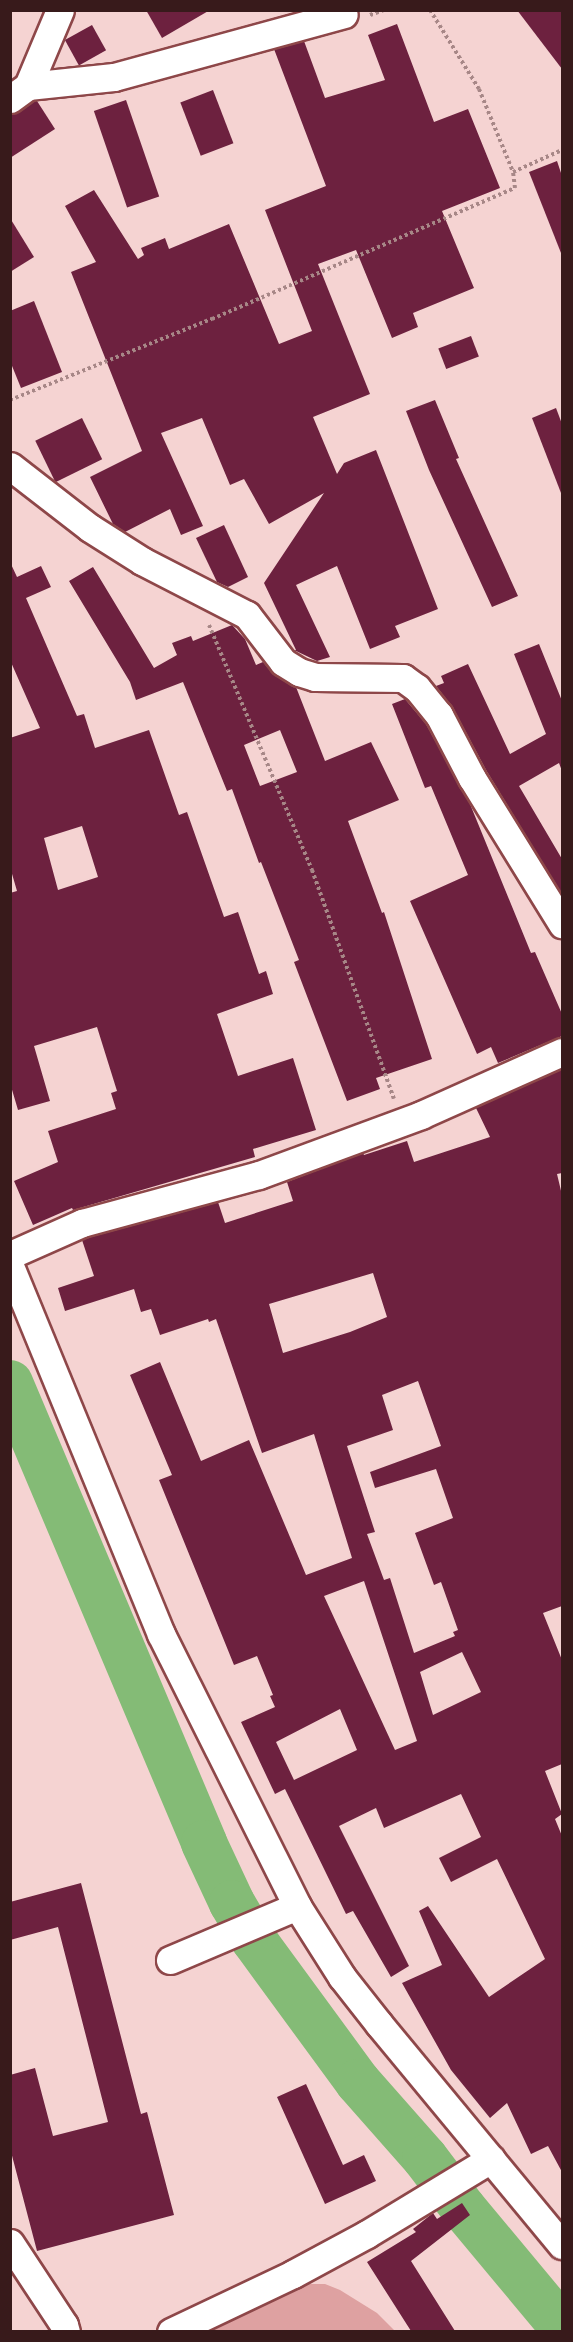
<!DOCTYPE html>
<style>
body{margin:0}
#map{position:relative;width:573px;height:2342px;overflow:hidden;background:#f5d3d2;font-family:Spectral,serif}
div>[style]{position:absolute}
[style*='--x']{left:calc(var(--x)*1px);top:calc(var(--y)*1px);width:calc(var(--w)*1px);rotate:calc(var(--a)*1deg)}
.green>*{inset:0;background:#dea1a1}
.river>*{height:46px;margin:-23px;padding:0 23px;transform-origin:23px;border-radius:23px;background:#84bb76}
.building>*{inset:0;background:#6d213f;transform-origin:0 0}
.path>*{height:4px;margin-top:-2px;transform-origin:0;background:repeating-linear-gradient(90deg,#a78787 0 3px,transparent 0 6px)}
.roads{filter:drop-shadow(2px 0 #8e4749) drop-shadow(-2px 0 #8e4749) drop-shadow(0 2px #8e4749) drop-shadow(0 -2px #8e4749)}
.minor>*{height:27px;margin:-13.5px;padding:0 13.5px;transform-origin:13.5px;border-radius:13.5px;background:#fff}
span{translate:-50% -50%;white-space:nowrap;text-align:center;line-height:1.15;-webkit-text-stroke:6px #fdfdfd;paint-order:stroke}
.frame{position:absolute;inset:0;border:12px solid #381a1b;pointer-events:none}
</style>
<div id="map">
<div class="green">
<div style="clip-path:polygon(309px 2284px,325px 2284px,340px 2290px,377px 2313px,395px 2331px,203px 2332px,288px 2290px)"></div>
</div>
<div class="river">
<div style="--x:10;--y:1383;--w:499;--a:67.1"></div>
<div style="--x:204;--y:1843;--w:66;--a:65"></div>
<div style="--x:232;--y:1903;--w:43;--a:59.3"></div>
<div style="--x:254;--y:1940;--w:176;--a:53.8"></div>
<div style="--x:358;--y:2082;--w:101;--a:48.6"></div>
<div style="--x:425;--y:2158;--w:63;--a:52.8"></div>
<div style="--x:463;--y:2208;--w:155;--a:50.2"></div>
</div>
<div class="building">
<div style="clip-path:polygon(146px 10px,210px 10px,162px 38px)"></div>
<div style="clip-path:polygon(517px 10px,562px 10px,562px 69px)"></div>
<div style="clip-path:polygon(397px 24px,434px 122px,468px 109px,500px 188px,442px 211px,474px 288px,413px 313px,418px 327px,392px 338px,356px 250px,318px 264px,370px 394px,313px 417px,337px 474px,344px 463px,376px 450px,438px 609px,395px 626px,400px 637px,370px 649px,337px 566px,296px 585px,330px 657px,317px 661px,294px 650px,296px 650px,264px 583px,324px 493px,269px 524px,244px 479px,230px 485px,202px 418px,161px 433px,203px 526px,181px 535px,170px 509px,125px 532px,113px 524px,90px 477px,142px 451px,71px 272px,96px 262px,65px 206px,94px 190px,138px 259px,144px 255px,141px 248px,165px 238px,169px 249px,229px 224px,279px 344px,312px 331px,265px 210px,326px 186px,274px 49px,304px 41px,325px 98px,385px 80px,368px 35px)"></div>
<div style="left:92px;top:25px;width:29px;height:31px;rotate:61deg"></div>
<div style="left:213px;top:90px;width:57px;height:35px;rotate:69deg"></div>
<div style="left:126px;top:100px;width:102px;height:34px;rotate:71deg"></div>
<div style="clip-path:polygon(34px 101px,37px 101px,55px 129px,10px 158px,10px 115px)"></div>
<div style="clip-path:polygon(557px 161px,562px 176px,561px 253px,529px 172px)"></div>
<div style="clip-path:polygon(10px 218px,34px 257px,10px 272px)"></div>
<div style="clip-path:polygon(34px 301px,62px 372px,21px 388px,10px 361px,10px 311px)"></div>
<div style="left:471px;top:336px;width:22px;height:35px;rotate:69deg"></div>
<div style="clip-path:polygon(435px 400px,459px 458px,456px 459px,518px 596px,492px 607px,429px 470px,406px 411px)"></div>
<div style="clip-path:polygon(556px 408px,562px 424px,561px 493px,532px 418px)"></div>
<div style="left:82px;top:418px;width:46px;height:52px;rotate:64deg"></div>
<div style="clip-path:polygon(224px 525px,248px 577px,228px 587px,217px 582px,196px 538px)"></div>
<div style="clip-path:polygon(evenodd,10px 562px,17px 577px,41px 566px,51px 587px,26px 598px,77px 716px,84px 714px,95px 748px,149px 730px,179px 815px,187px 812px,224px 917px,238px 912px,259px 974px,266px 971px,273px 994px,217px 1014px,238px 1076px,293px 1058px,316px 1130px,253px 1149px,255px 1157px,73px 1210px,72px 1208px,33px 1225px,14px 1181px,58px 1162px,48px 1131px,116px 1109px,111px 1093px,117px 1091px,97px 1027px,34px 1046px,50px 1101px,18px 1110px,10px 1083px,10px 893px,17px 891px,10px 867px,10px 738px,40px 728px,10px 660px,10px 562px,82px 826px,98px 877px,58px 890px,44px 838px,82px 826px)"></div>
<div style="clip-path:polygon(evenodd,93px 567px,154px 668px,177px 655px,172px 643px,191px 636px,193px 641px,232px 625px,245px 639px,256px 665px,263px 662px,274px 675px,296px 687px,325px 761px,371px 742px,399px 800px,348px 821px,382px 913px,384px 912px,432px 1059px,376px 1078px,380px 1089px,347px 1101px,294px 962px,299px 960px,261px 862px,259px 863px,232px 789px,227px 791px,183px 682px,136px 700px,130px 682px,69px 581px,93px 567px,280px 730px,297px 772px,260px 786px,244px 745px,280px 730px)"></div>
<div style="clip-path:polygon(539px 644px,562px 701px,562px 771px,559px 763px,519px 786px,562px 859px,562px 895px,486px 770px,453px 708px,436px 686px,444px 683px,441px 676px,468px 664px,510px 754px,546px 734px,514px 654px)"></div>
<div style="clip-path:polygon(405px 699px,426px 724px,470px 804px,531px 953px,535px 952px,562px 1014px,562px 1036px,498px 1063px,491px 1047px,477px 1054px,410px 901px,468px 875px,431px 786px,425px 788px,392px 704px)"></div>
<div style="clip-path:polygon(evenodd,562px 1069px,562px 1173px,557px 1174px,562px 1195px,562px 1606px,543px 1613px,562px 1660px,562px 1764px,545px 1771px,562px 1814px,555px 1819px,562px 1836px,562px 2172px,548px 2146px,531px 2154px,507px 2103px,490px 2118px,451px 2070px,402px 1983px,442px 1965px,419px 1911px,428px 1906px,489px 1997px,545px 1959px,497px 1859px,451px 1882px,439px 1858px,481px 1837px,461px 1794px,384px 1828px,376px 1808px,339px 1826px,409px 1966px,391px 1977px,353px 1911px,346px 1914px,285px 1789px,275px 1794px,241px 1722px,275px 1707px,270px 1696px,273px 1695px,257px 1656px,234px 1665px,159px 1480px,172px 1475px,130px 1375px,160px 1362px,201px 1461px,249px 1440px,306px 1575px,352px 1558px,314px 1434px,262px 1453px,216px 1319px,209px 1322px,208px 1319px,160px 1335px,151px 1309px,141px 1312px,134px 1289px,65px 1311px,58px 1288px,94px 1276px,82px 1240px,87px 1238px,218px 1202px,225px 1223px,293px 1201px,287px 1182px,363px 1153px,364px 1155px,407px 1141px,414px 1162px,490px 1137px,476px 1108px,562px 1069px,373px 1273px,387px 1317px,350px 1332px,283px 1353px,269px 1304px,373px 1273px,562px 1069px,418px 1381px,441px 1446px,370px 1472px,375px 1488px,436px 1469px,453px 1518px,415px 1533px,434px 1585px,441px 1582px,458px 1630px,453px 1632px,455px 1636px,414px 1653px,390px 1578px,384px 1580px,367px 1534px,375px 1532px,347px 1446px,393px 1430px,382px 1395px,418px 1381px,562px 1069px,364px 1581px,417px 1741px,395px 1750px,324px 1596px,364px 1581px,562px 1069px,462px 1652px,481px 1692px,433px 1715px,420px 1672px,462px 1652px,562px 1069px,340px 1709px,357px 1750px,294px 1780px,276px 1742px,340px 1709px)"></div>
<div style="clip-path:polygon(81px 1883px,141px 2114px,147px 2112px,174px 2215px,37px 2251px,10px 2148px,10px 2075px,35px 2068px,53px 2136px,108px 2122px,58px 1927px,10px 1940px,10px 1902px)"></div>
<div style="clip-path:polygon(306px 2084px,343px 2165px,364px 2155px,376px 2181px,325px 2204px,277px 2097px)"></div>
<div style="clip-path:polygon(462px 2203px,470px 2215px,411px 2261px,455px 2331px,411px 2331px,367px 2262px,416px 2232px,413px 2229px,433px 2213px,437px 2219px)"></div>
</div>
<div class="path">
<div style="--x:430;--y:10;--w:93;--a:58.2"></div>
<div style="--x:479;--y:89;--w:90;--a:67.7"></div>
<div style="--x:370;--y:15;--w:15;--a:-20"></div>
<div style="--x:10;--y:400;--w:218;--a:-21.9"></div>
<div style="--x:212;--y:319;--w:330;--a:-23.4"></div>
<div style="--x:515;--y:188;--w:16;--a:-97"></div>
<div style="--x:513;--y:172;--w:54;--a:-24.2"></div>
<div style="--x:209;--y:625;--w:266;--a:67.2"></div>
<div style="--x:312;--y:870;--w:243;--a:70.3"></div>
</div>
<div class="roads">
<div class="minor">
<div style="--x:28;--y:86;--w:82;--a:-67.2"></div>
<div style="--x:10;--y:99;--w:22;--a:-36"></div>
<div style="--x:28;--y:86;--w:86;--a:-6"></div>
<div style="--x:114;--y:77;--w:238;--a:-15.3"></div>
<div style="--x:10;--y:466;--w:101;--a:37.8"></div>
<div style="--x:90;--y:528;--w:62;--a:32.4"></div>
<div style="--x:142;--y:561;--w:118;--a:27.2"></div>
<div style="--x:247;--y:615;--w:59;--a:52.5"></div>
<div style="--x:283;--y:662;--w:19;--a:32"></div>
<div style="--x:299;--y:672;--w:17;--a:17"></div>
<div style="--x:315;--y:677;--w:88;--a:0.7"></div>
<div style="--x:403;--y:678;--w:17;--a:36"></div>
<div style="--x:417;--y:688;--w:35;--a:51"></div>
<div style="--x:439;--y:715;--w:71;--a:62.4"></div>
<div style="--x:472;--y:778;--w:172;--a:58.3"></div>
<div style="--x:10;--y:1255;--w:79;--a:-24"></div>
<div style="--x:82;--y:1223;--w:183;--a:-15.2"></div>
<div style="--x:259;--y:1175;--w:173;--a:-20.3"></div>
<div style="--x:421;--y:1115;--w:154;--a:-24.1"></div>
<div style="--x:10;--y:1266;--w:398;--a:67.7"></div>
<div style="--x:161;--y:1634;--w:304;--a:63.4"></div>
<div style="--x:297;--y:1906;--w:84;--a:57.6"></div>
<div style="--x:342;--y:1977;--w:60;--a:51.8"></div>
<div style="--x:379;--y:2024;--w:287;--a:50.4"></div>
<div style="--x:170;--y:1960;--w:138;--a:-23"></div>
<div style="--x:10;--y:2243;--w:98;--a:56.6"></div>
<div style="--x:64;--y:2325;--w:7;--a:74"></div>
<div style="--x:171;--y:2332;--w:135;--a:-25.4"></div>
<div style="--x:293;--y:2274;--w:84;--a:-28.4"></div>
<div style="--x:367;--y:2234;--w:145;--a:-31.2"></div>
</div>
</div>
<div class="frame"></div>
</div>
